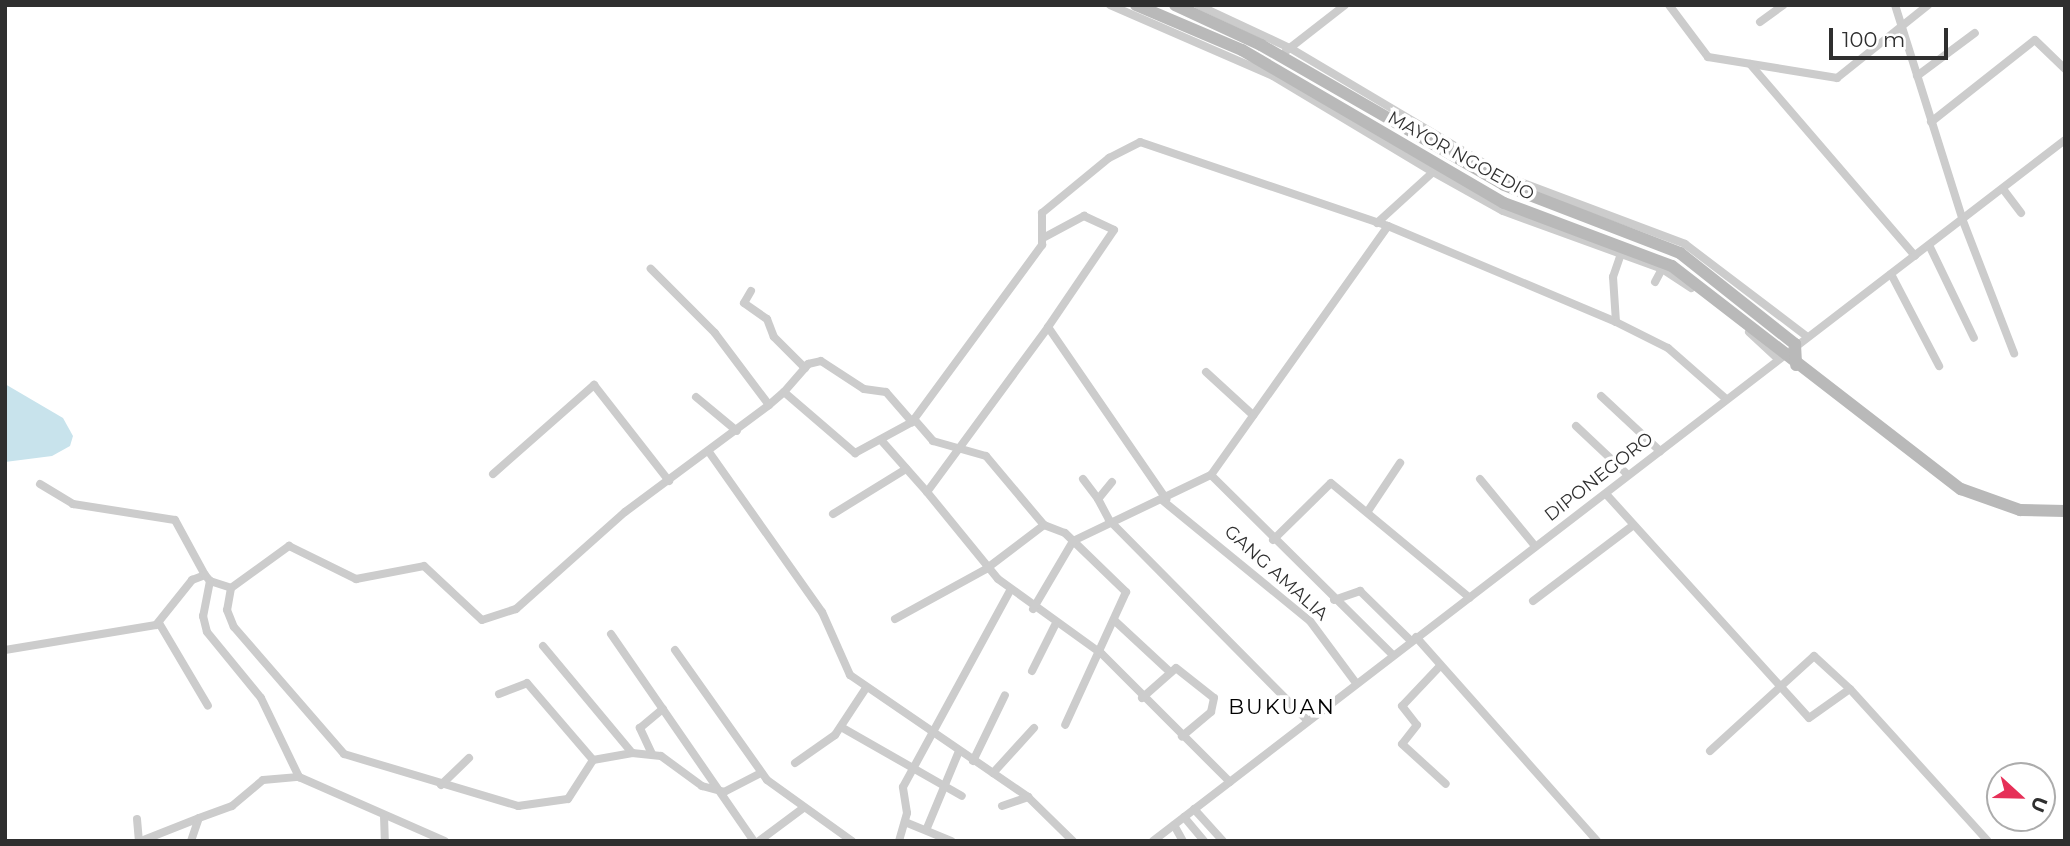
<!DOCTYPE html>
<style>
body{margin:0}
#map{position:relative;width:2070px;height:846px;overflow:hidden;background:#fff;font-family:Montserrat,sans-serif}
div>[style]{position:absolute}
[style*='--x']{left:calc(var(--x)*1px);top:calc(var(--y)*1px);width:calc(var(--w)*1px);rotate:calc(var(--a)*1deg)}
.water>*{inset:0;background:#c8e3ec}
.street>*{height:8px;margin:-4px;padding:0 4px;transform-origin:4px;border-radius:4px;background:#ccc}
.secondary>*{height:12px;margin:-6px;padding:0 6px;transform-origin:6px;border-radius:6px;background:#b9b9b9}
span{translate:-50% -50%;white-space:nowrap;text-align:center;line-height:1.15;-webkit-text-stroke:7px #fff;paint-order:stroke}
.street-label{font-size:18px;color:#2f2f2f}
.quarter-label{font-size:21px;color:#000;letter-spacing:2px}
.frame{position:absolute;inset:0;border:7px solid #2f2f2f;pointer-events:none}
.north{position:absolute;left:1986px;top:762px;width:70px;height:70px;box-sizing:border-box;background:#fff;border:2px solid #acacac;border-radius:50%;rotate:112deg;font-size:19px;font-weight:700;line-height:28px;text-align:center;color:#2f2f2f}
.north::after{content:'';display:block;margin:auto;width:24px;height:32px;background:#e63058;clip-path:polygon(50% 0,100% 100%,50% 72%,0 100%)}
.scale{position:absolute;left:1829px;top:28px;width:119px;height:32px;box-sizing:border-box;border:4px solid #2f2f2f;border-top:0;padding-left:9px;font-size:21px;line-height:24px;white-space:nowrap;color:#2f2f2f;-webkit-text-stroke:5px #fff;paint-order:stroke}
</style>
<div id="map">
<div class="water">
<div style="clip-path:polygon(5px 384px,63px 418px,73px 436px,70px 446px,52px 456px,5px 462px)"></div>
</div>
<div class="street">
<div style="--x:1110;--y:5;--w:178;--a:23.5"></div>
<div style="--x:1273;--y:76;--w:187;--a:31"></div>
<div style="--x:1198;--y:5;--w:102;--a:25.1"></div>
<div style="--x:1290;--y:48;--w:252;--a:30.7"></div>
<div style="--x:1507;--y:177;--w:190;--a:20.6"></div>
<div style="--x:1685;--y:244;--w:152;--a:37.2"></div>
<div style="--x:1669;--y:5;--w:65;--a:53.1"></div>
<div style="--x:1708;--y:57;--w:131;--a:9.2"></div>
<div style="--x:1837;--y:78;--w:117;--a:-38.7"></div>
<div style="--x:1895;--y:5;--w:226;--a:72.5"></div>
<div style="--x:1963;--y:221;--w:142;--a:68.9"></div>
<div style="--x:1760;--y:22;--w:29;--a:-36"></div>
<div style="--x:1286;--y:51;--w:75;--a:-37.9"></div>
<div style="--x:1750;--y:64;--w:253;--a:49.3"></div>
<div style="--x:1917;--y:76;--w:72;--a:-36.6"></div>
<div style="--x:1931;--y:122;--w:132;--a:-38.3"></div>
<div style="--x:2035;--y:40;--w:42;--a:44"></div>
<div style="--x:2003;--y:189;--w:30;--a:53"></div>
<div style="--x:1377;--y:223;--w:76;--a:-42.3"></div>
<div style="--x:1433;--y:172;--w:80;--a:29.1"></div>
<div style="--x:1503;--y:211;--w:169;--a:20"></div>
<div style="--x:1662;--y:269;--w:35;--a:33"></div>
<div style="--x:1043;--y:238;--w:47;--a:-28.2"></div>
<div style="--x:1084;--y:216;--w:33;--a:25"></div>
<div style="--x:1114;--y:230;--w:117;--a:124.2"></div>
<div style="--x:1048;--y:327;--w:209;--a:55.5"></div>
<div style="--x:1929;--y:245;--w:103;--a:64.2"></div>
<div style="--x:1891;--y:274;--w:104;--a:62.4"></div>
<div style="--x:1655;--y:282;--w:15;--a:-62"></div>
<div style="--x:751;--y:291;--w:14;--a:120"></div>
<div style="--x:744;--y:303;--w:28;--a:35"></div>
<div style="--x:767;--y:319;--w:19;--a:69"></div>
<div style="--x:774;--y:337;--w:44;--a:45"></div>
<div style="--x:1616;--y:322;--w:45;--a:-93.8"></div>
<div style="--x:1613;--y:277;--w:24;--a:-71"></div>
<div style="--x:1749;--y:332;--w:38;--a:43"></div>
<div style="--x:1206;--y:372;--w:64;--a:42.5"></div>
<div style="--x:784;--y:392;--w:37;--a:-49"></div>
<div style="--x:808;--y:364;--w:13;--a:-13"></div>
<div style="--x:821;--y:361;--w:51;--a:33.1"></div>
<div style="--x:864;--y:389;--w:22;--a:8"></div>
<div style="--x:886;--y:392;--w:40;--a:49"></div>
<div style="--x:1601;--y:396;--w:81;--a:43"></div>
<div style="--x:696;--y:397;--w:53;--a:39.7"></div>
<div style="--x:769;--y:405;--w:20;--a:-41"></div>
<div style="--x:784;--y:392;--w:94;--a:40.7"></div>
<div style="--x:855;--y:453;--w:65;--a:-28.5"></div>
<div style="--x:912;--y:422;--w:220;--a:-53.7"></div>
<div style="--x:1042;--y:245;--w:32;--a:-90"></div>
<div style="--x:1042;--y:213;--w:87;--a:-39.4"></div>
<div style="--x:1109;--y:158;--w:35;--a:-27"></div>
<div style="--x:1140;--y:142;--w:262;--a:18.7"></div>
<div style="--x:1388;--y:226;--w:247;--a:22.8"></div>
<div style="--x:1616;--y:322;--w:58;--a:26.6"></div>
<div style="--x:1668;--y:348;--w:77;--a:41.3"></div>
<div style="--x:914;--y:419;--w:29;--a:49"></div>
<div style="--x:933;--y:441;--w:55;--a:15.8"></div>
<div style="--x:986;--y:456;--w:90;--a:50"></div>
<div style="--x:1044;--y:525;--w:22;--a:21"></div>
<div style="--x:1065;--y:533;--w:85;--a:44"></div>
<div style="--x:1126;--y:592;--w:146;--a:114.6"></div>
<div style="--x:1576;--y:426;--w:71;--a:43.3"></div>
<div style="--x:881;--y:440;--w:69;--a:48.5"></div>
<div style="--x:927;--y:492;--w:205;--a:-53.7"></div>
<div style="--x:709;--y:452;--w:196;--a:54.8"></div>
<div style="--x:822;--y:612;--w:69;--a:66"></div>
<div style="--x:850;--y:675;--w:216;--a:34.4"></div>
<div style="--x:1028;--y:797;--w:63;--a:44.4"></div>
<div style="--x:493;--y:474;--w:135;--a:-41.4"></div>
<div style="--x:594;--y:385;--w:122;--a:52"></div>
<div style="--x:1211;--y:475;--w:256;--a:44.7"></div>
<div style="--x:1083;--y:479;--w:25;--a:53"></div>
<div style="--x:1480;--y:479;--w:87;--a:50.6"></div>
<div style="--x:1112;--y:482;--w:22;--a:129"></div>
<div style="--x:1098;--y:499;--w:24;--a:62"></div>
<div style="--x:1109;--y:520;--w:283;--a:45.3"></div>
<div style="--x:40;--y:484;--w:39;--a:31"></div>
<div style="--x:73;--y:504;--w:103;--a:8.9"></div>
<div style="--x:175;--y:520;--w:63;--a:61.4"></div>
<div style="--x:927;--y:492;--w:112;--a:50.8"></div>
<div style="--x:998;--y:579;--w:128;--a:35.8"></div>
<div style="--x:1102;--y:654;--w:181;--a:45"></div>
<div style="--x:1606;--y:494;--w:302;--a:47.8"></div>
<div style="--x:1809;--y:718;--w:50;--a:-35.3"></div>
<div style="--x:1850;--y:689;--w:205;--a:47.8"></div>
<div style="--x:1162;--y:500;--w:191;--a:39.3"></div>
<div style="--x:1310;--y:621;--w:77;--a:53.4"></div>
<div style="--x:1368;--y:511;--w:58;--a:-56.3"></div>
<div style="--x:833;--y:514;--w:86;--a:-31.7"></div>
<div style="--x:1273;--y:540;--w:81;--a:-44.5"></div>
<div style="--x:1331;--y:483;--w:180;--a:39.6"></div>
<div style="--x:210;--y:581;--w:22;--a:18"></div>
<div style="--x:231;--y:588;--w:72;--a:-35.9"></div>
<div style="--x:289;--y:546;--w:75;--a:26.2"></div>
<div style="--x:356;--y:579;--w:69;--a:-10.8"></div>
<div style="--x:424;--y:566;--w:79;--a:43"></div>
<div style="--x:482;--y:620;--w:36;--a:-18"></div>
<div style="--x:516;--y:609;--w:146;--a:-41.7"></div>
<div style="--x:625;--y:512;--w:179;--a:-36.6"></div>
<div style="--x:769;--y:405;--w:90;--a:-126.9"></div>
<div style="--x:715;--y:333;--w:91;--a:-135"></div>
<div style="--x:231;--y:588;--w:22;--a:100"></div>
<div style="--x:227;--y:610;--w:18;--a:68"></div>
<div style="--x:234;--y:627;--w:168;--a:49.1"></div>
<div style="--x:344;--y:754;--w:182;--a:16.6"></div>
<div style="--x:518;--y:806;--w:50;--a:-8"></div>
<div style="--x:568;--y:799;--w:46;--a:-57.3"></div>
<div style="--x:1334;--y:600;--w:28;--a:-19"></div>
<div style="--x:1360;--y:591;--w:71;--a:44.4"></div>
<div style="--x:1533;--y:601;--w:124;--a:-37.1"></div>
<div style="--x:1033;--y:609;--w:79;--a:-59.5"></div>
<div style="--x:1073;--y:541;--w:153;--a:-25.6"></div>
<div style="--x:1211;--y:475;--w:305;--a:-54.6"></div>
<div style="--x:895;--y:619;--w:104;--a:-28.8"></div>
<div style="--x:986;--y:569;--w:73;--a:-37.2"></div>
<div style="--x:1115;--y:621;--w:75;--a:42.8"></div>
<div style="--x:159;--y:623;--w:96;--a:59.4"></div>
<div style="--x:611;--y:634;--w:252;--a:55.4"></div>
<div style="--x:1416;--y:637;--w:273;--a:48.4"></div>
<div style="--x:543;--y:646;--w:139;--a:50.2"></div>
<div style="--x:5;--y:650;--w:153;--a:-9.4"></div>
<div style="--x:156;--y:625;--w:58;--a:-51.3"></div>
<div style="--x:192;--y:580;--w:14;--a:-21"></div>
<div style="--x:205;--y:575;--w:8;--a:50"></div>
<div style="--x:210;--y:581;--w:36;--a:101"></div>
<div style="--x:203;--y:616;--w:16;--a:76"></div>
<div style="--x:207;--y:632;--w:85;--a:50.7"></div>
<div style="--x:261;--y:698;--w:88;--a:64.3"></div>
<div style="--x:299;--y:777;--w:159;--a:23.7"></div>
<div style="--x:675;--y:650;--w:159;--a:54.7"></div>
<div style="--x:767;--y:780;--w:105;--a:35.7"></div>
<div style="--x:1440;--y:666;--w:55;--a:133.5"></div>
<div style="--x:1402;--y:706;--w:24;--a:52"></div>
<div style="--x:1417;--y:725;--w:24;--a:128"></div>
<div style="--x:1402;--y:744;--w:59;--a:42.3"></div>
<div style="--x:1032;--y:671;--w:51;--a:-63.4"></div>
<div style="--x:499;--y:694;--w:30;--a:-21"></div>
<div style="--x:527;--y:683;--w:101;--a:49.4"></div>
<div style="--x:1142;--y:698;--w:45;--a:-41.4"></div>
<div style="--x:1176;--y:668;--w:48;--a:38.3"></div>
<div style="--x:1214;--y:698;--w:14;--a:102"></div>
<div style="--x:1211;--y:712;--w:38;--a:140"></div>
<div style="--x:841;--y:727;--w:139;--a:29.7"></div>
<div style="--x:1710;--y:751;--w:141;--a:-42.4"></div>
<div style="--x:1814;--y:656;--w:49;--a:42.5"></div>
<div style="--x:652;--y:754;--w:29;--a:-115"></div>
<div style="--x:640;--y:728;--w:30;--a:-40"></div>
<div style="--x:593;--y:760;--w:40;--a:-10"></div>
<div style="--x:632;--y:753;--w:29;--a:6"></div>
<div style="--x:661;--y:756;--w:51;--a:36.2"></div>
<div style="--x:702;--y:786;--w:23;--a:15"></div>
<div style="--x:724;--y:792;--w:42;--a:-27.2"></div>
<div style="--x:973;--y:761;--w:73;--a:-64.1"></div>
<div style="--x:795;--y:763;--w:49;--a:-35"></div>
<div style="--x:835;--y:735;--w:56;--a:-56.6"></div>
<div style="--x:993;--y:773;--w:61;--a:-47.7"></div>
<div style="--x:441;--y:785;--w:39;--a:-44"></div>
<div style="--x:1002;--y:806;--w:28;--a:-19"></div>
<div style="--x:1194;--y:809;--w:43;--a:47.8"></div>
<div style="--x:384;--y:816;--w:25;--a:88"></div>
<div style="--x:1184;--y:817;--w:31;--a:50"></div>
<div style="--x:137;--y:819;--w:22;--a:85"></div>
<div style="--x:905;--y:822;--w:50;--a:22.4"></div>
<div style="--x:1174;--y:825;--w:18;--a:61"></div>
<div style="--x:927;--y:828;--w:83;--a:-67.4"></div>
<div style="--x:141;--y:841;--w:62;--a:-21.6"></div>
<div style="--x:191;--y:841;--w:24;--a:-71"></div>
<div style="--x:199;--y:818;--w:35;--a:-20"></div>
<div style="--x:232;--y:806;--w:40;--a:-40"></div>
<div style="--x:263;--y:780;--w:36;--a:-5"></div>
<div style="--x:759;--y:841;--w:54;--a:-36.7"></div>
<div style="--x:899;--y:841;--w:29;--a:-74"></div>
<div style="--x:907;--y:813;--w:26;--a:-99"></div>
<div style="--x:903;--y:787;--w:223;--a:-61.4"></div>
<div style="--x:1153;--y:841;--w:1150;--a:-37.55"></div>
</div>
<div class="secondary">
<div style="--x:1136;--y:5;--w:115;--a:23"></div>
<div style="--x:1242;--y:50;--w:303;--a:30.3"></div>
<div style="--x:1504;--y:203;--w:179;--a:20.6"></div>
<div style="--x:1672;--y:266;--w:365;--a:37.7"></div>
<div style="--x:1961;--y:489;--w:63;--a:19.6"></div>
<div style="--x:2020;--y:510;--w:45;--a:1.3"></div>
<div style="--x:1175;--y:5;--w:95;--a:24.9"></div>
<div style="--x:1261;--y:45;--w:280;--a:29.9"></div>
<div style="--x:1504;--y:185;--w:189;--a:21.1"></div>
<div style="--x:1680;--y:253;--w:147;--a:38.4"></div>
<div style="--x:1795;--y:344;--w:21;--a:87"></div>
</div>
<div class="street-label">
<span style="left:1461px;top:156px;rotate:29deg">MAYOR NGOEDIO</span>
<span style="left:1599px;top:477px;rotate:-38deg">DIPONEGORO</span>
<span style="left:1276px;top:573px;rotate:42deg">GANG AMALIA</span>
</div>
<div class="quarter-label">
<span style="left:1282px;top:707px">BUKUAN</span>
</div>
<div class="frame"></div>
<div class="north">U</div>
<div class="scale">100 m</div>
</div>
